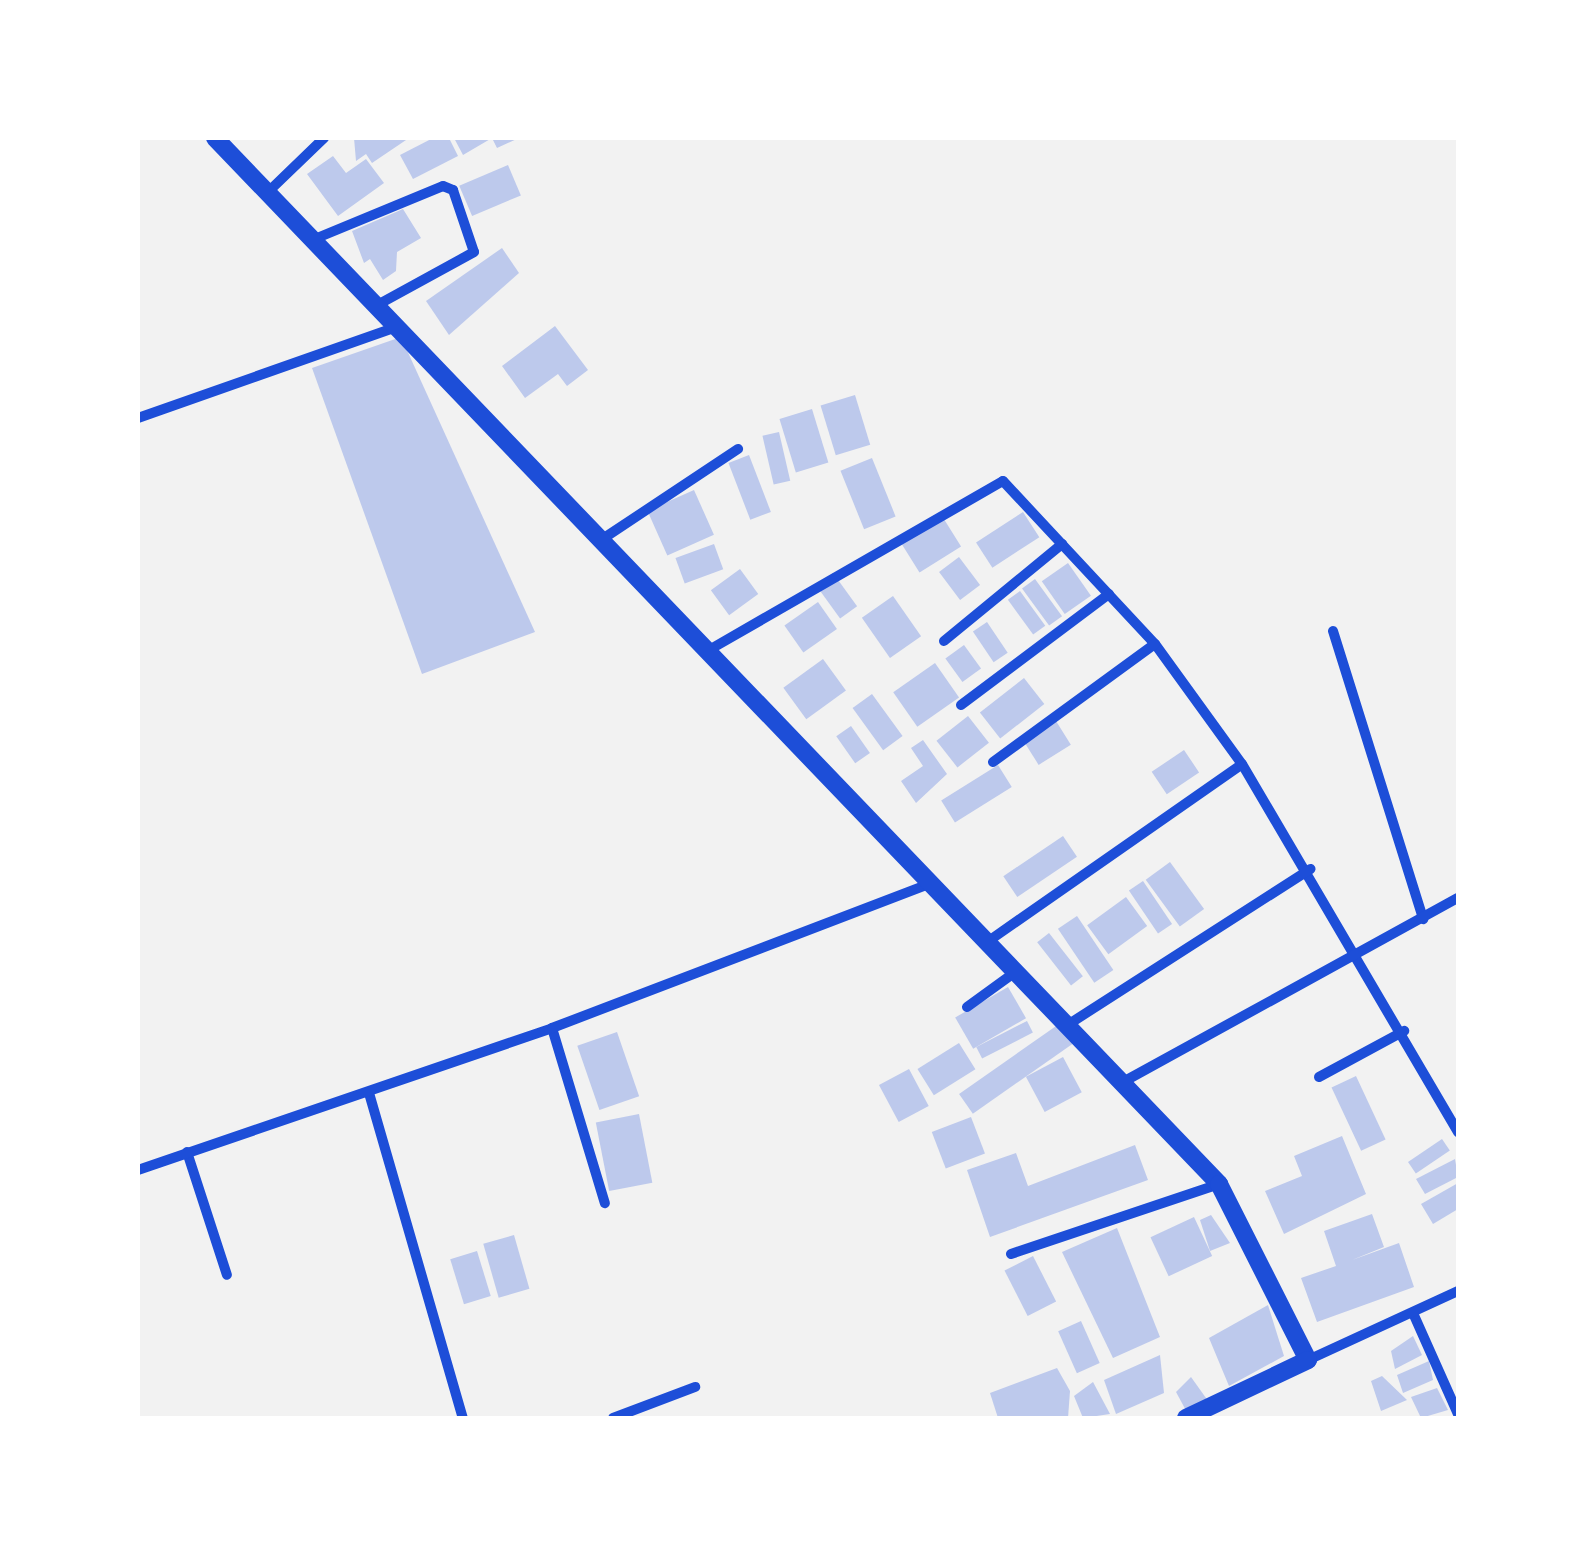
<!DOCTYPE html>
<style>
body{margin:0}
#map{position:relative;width:1596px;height:1556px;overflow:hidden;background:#f2f2f2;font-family:Ubuntu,sans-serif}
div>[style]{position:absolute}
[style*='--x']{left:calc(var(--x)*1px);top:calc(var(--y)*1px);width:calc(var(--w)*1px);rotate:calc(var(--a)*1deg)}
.building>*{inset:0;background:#bdc9ec;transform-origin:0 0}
.minor>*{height:10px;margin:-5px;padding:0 5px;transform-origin:5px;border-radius:5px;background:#1d4ed8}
.tertiary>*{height:18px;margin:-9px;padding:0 9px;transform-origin:9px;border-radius:9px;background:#1d4ed8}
span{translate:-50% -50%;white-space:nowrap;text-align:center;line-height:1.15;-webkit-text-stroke:9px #fff;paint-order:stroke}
.frame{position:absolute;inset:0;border:140px solid #fff;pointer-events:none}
</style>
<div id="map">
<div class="building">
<div style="clip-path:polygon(354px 138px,409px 138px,372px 163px,366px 154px,356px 161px)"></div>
<div style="clip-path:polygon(433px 138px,449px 138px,458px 156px,413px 179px,400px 155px)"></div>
<div style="clip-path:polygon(454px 138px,519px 138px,497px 148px,492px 138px,463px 155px)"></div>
<div style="clip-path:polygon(333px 156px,346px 173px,366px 159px,384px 183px,338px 216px,307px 174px)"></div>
<div style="left:508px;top:165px;width:33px;height:53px;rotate:67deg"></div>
<div style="clip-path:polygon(403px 209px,421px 238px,397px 252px,396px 271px,383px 280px,370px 259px,364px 263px,352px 231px)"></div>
<div style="clip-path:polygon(502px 248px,519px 273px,449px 335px,426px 301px)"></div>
<div style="clip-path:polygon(555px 326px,588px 370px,567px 386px,558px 374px,525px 398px,502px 366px)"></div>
<div style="clip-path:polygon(401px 337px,535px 632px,422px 674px,312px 368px)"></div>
<div style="left:855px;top:395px;width:52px;height:36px;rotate:73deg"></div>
<div style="left:812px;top:409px;width:56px;height:34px;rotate:73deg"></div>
<div style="left:779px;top:432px;width:50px;height:17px;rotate:77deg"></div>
<div style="left:749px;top:455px;width:61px;height:22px;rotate:69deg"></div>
<div style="left:872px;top:458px;width:63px;height:34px;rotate:68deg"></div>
<div style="left:694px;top:490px;width:49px;height:51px;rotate:66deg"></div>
<div style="left:1023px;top:512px;width:30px;height:56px;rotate:57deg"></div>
<div style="left:942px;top:516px;width:36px;height:49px;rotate:58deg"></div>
<div style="left:714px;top:544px;width:27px;height:41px;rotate:70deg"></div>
<div style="left:959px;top:557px;width:35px;height:25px;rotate:53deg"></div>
<div style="left:1068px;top:563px;width:40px;height:32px;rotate:55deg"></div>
<div style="left:740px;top:569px;width:31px;height:36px;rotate:54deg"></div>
<div style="left:833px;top:573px;width:41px;height:21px;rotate:54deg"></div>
<div style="left:1035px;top:579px;width:46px;height:16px;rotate:54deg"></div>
<div style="left:1020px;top:591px;width:43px;height:15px;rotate:54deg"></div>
<div style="left:893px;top:596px;width:49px;height:38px;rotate:55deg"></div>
<div style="left:818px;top:602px;width:33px;height:41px;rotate:55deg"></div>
<div style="left:987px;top:622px;width:37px;height:17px;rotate:56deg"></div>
<div style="left:964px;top:645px;width:29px;height:23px;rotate:54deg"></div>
<div style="left:823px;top:659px;width:39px;height:49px;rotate:54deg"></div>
<div style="left:935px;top:663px;width:42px;height:51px;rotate:55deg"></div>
<div style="left:1024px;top:678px;width:33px;height:56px;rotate:52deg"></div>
<div style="left:872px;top:694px;width:52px;height:24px;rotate:54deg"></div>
<div style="left:968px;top:716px;width:34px;height:40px;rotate:52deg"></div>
<div style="left:1056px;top:721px;width:28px;height:38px;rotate:58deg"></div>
<div style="left:851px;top:726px;width:33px;height:18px;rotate:55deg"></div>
<div style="clip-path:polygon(923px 740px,947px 774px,916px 803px,901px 781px,923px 766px,911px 748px)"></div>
<div style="left:1184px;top:750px;width:27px;height:39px;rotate:56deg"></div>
<div style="left:998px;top:765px;width:26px;height:67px;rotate:58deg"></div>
<div style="left:1063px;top:836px;width:25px;height:72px;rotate:56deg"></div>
<div style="left:1170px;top:862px;width:58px;height:30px;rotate:54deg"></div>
<div style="left:1143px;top:881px;width:52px;height:17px;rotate:56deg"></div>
<div style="left:1126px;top:897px;width:36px;height:48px;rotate:54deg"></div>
<div style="left:1077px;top:916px;width:65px;height:23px;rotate:56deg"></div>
<div style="left:1049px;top:933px;width:55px;height:15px;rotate:52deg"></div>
<div style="left:1008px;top:987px;width:36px;height:61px;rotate:60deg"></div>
<div style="left:1027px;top:1021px;width:13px;height:57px;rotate:63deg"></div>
<div style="left:1059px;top:1024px;width:24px;height:122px;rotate:55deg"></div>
<div style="left:617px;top:1032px;width:68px;height:42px;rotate:71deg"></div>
<div style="left:959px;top:1043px;width:31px;height:49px;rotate:58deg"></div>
<div style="left:1063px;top:1057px;width:40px;height:42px;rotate:62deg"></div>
<div style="left:909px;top:1069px;width:42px;height:34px;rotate:62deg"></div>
<div style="left:1356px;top:1076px;width:70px;height:27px;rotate:65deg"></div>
<div style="left:639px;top:1114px;width:70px;height:44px;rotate:79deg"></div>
<div style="left:971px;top:1117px;width:39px;height:42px;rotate:69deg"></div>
<div style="clip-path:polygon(1342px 1136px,1366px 1194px,1284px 1234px,1265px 1191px,1302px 1176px,1294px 1156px)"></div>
<div style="left:1442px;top:1139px;width:14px;height:41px;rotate:56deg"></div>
<div style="clip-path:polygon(1135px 1145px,1148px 1180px,990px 1237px,967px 1170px,1016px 1153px,1028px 1186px)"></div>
<div style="clip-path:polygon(1455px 1159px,1458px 1177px,1425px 1194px,1416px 1179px)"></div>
<div style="clip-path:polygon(1458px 1183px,1458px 1209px,1433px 1224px,1421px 1204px)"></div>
<div style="clip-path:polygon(1372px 1214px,1384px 1247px,1352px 1260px,1399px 1243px,1414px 1287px,1317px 1322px,1301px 1278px,1336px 1266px,1324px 1231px)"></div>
<div style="clip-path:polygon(1211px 1215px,1230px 1243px,1210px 1251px,1200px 1220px)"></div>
<div style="left:1194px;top:1217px;width:43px;height:48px;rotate:65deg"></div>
<div style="clip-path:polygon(1117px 1228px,1160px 1337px,1113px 1358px,1062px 1252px)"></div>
<div style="left:514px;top:1235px;width:56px;height:32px;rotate:74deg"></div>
<div style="left:477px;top:1251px;width:47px;height:28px;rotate:73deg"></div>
<div style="left:1033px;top:1256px;width:51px;height:32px;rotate:63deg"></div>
<div style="clip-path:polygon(1268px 1305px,1284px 1356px,1229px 1386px,1209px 1338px)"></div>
<div style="left:1081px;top:1321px;width:46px;height:25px;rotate:66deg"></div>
<div style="clip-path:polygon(1413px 1336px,1422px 1355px,1395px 1369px,1391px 1351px)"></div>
<div style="clip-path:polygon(1160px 1355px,1164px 1393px,1116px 1414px,1104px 1380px)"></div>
<div style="clip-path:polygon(1429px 1361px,1433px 1380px,1403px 1393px,1397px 1375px)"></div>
<div style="clip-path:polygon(1057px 1368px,1070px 1391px,1068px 1418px,998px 1418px,990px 1393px)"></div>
<div style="clip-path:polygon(1382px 1376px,1407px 1400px,1381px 1411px,1371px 1381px)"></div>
<div style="clip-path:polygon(1191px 1377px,1211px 1405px,1189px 1416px,1176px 1392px)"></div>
<div style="clip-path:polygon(1093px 1382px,1110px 1414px,1083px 1418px,1074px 1396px)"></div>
<div style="clip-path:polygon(1437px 1388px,1448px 1410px,1421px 1418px,1411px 1397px)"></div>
</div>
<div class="minor">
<div style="--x:268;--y:192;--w:78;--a:-44"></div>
<div style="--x:317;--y:238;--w:136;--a:-22.4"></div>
<div style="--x:443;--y:186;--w:11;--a:22"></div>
<div style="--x:453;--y:190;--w:65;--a:71.3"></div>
<div style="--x:474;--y:252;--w:111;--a:151.3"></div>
<div style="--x:138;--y:418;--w:274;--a:-19.4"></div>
<div style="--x:604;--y:538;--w:161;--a:-33.6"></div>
<div style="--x:1333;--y:631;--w:302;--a:72.6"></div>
<div style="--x:944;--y:641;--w:153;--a:-39.4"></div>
<div style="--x:709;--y:650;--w:339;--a:-29.9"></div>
<div style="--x:1003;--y:481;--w:223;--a:47"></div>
<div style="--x:1155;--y:644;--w:148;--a:54.1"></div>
<div style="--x:961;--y:705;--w:185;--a:-36.9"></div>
<div style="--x:993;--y:762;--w:200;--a:-36.1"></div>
<div style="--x:990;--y:940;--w:307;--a:-34.9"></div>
<div style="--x:1242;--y:764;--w:427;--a:59.6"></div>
<div style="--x:967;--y:1007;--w:63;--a:-36"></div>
<div style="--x:1069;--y:1024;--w:287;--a:-32.7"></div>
<div style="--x:552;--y:1028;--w:183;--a:73.2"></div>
<div style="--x:1319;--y:1077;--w:97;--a:-28.4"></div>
<div style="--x:1123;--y:1082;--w:382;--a:-28.8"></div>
<div style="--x:369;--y:1093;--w:338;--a:73.9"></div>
<div style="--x:187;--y:1152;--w:129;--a:72"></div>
<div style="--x:138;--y:1170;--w:438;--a:-18.9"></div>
<div style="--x:552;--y:1028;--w:406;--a:-20.9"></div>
<div style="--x:1011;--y:1254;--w:219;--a:-18.6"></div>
<div style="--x:1413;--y:1313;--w:111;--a:66"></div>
<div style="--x:1308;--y:1360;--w:165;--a:-24.7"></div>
<div style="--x:613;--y:1418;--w:88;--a:-20.7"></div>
</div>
<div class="tertiary">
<div style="--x:215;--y:138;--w:1450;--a:46.17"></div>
<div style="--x:1219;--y:1184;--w:197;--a:63.2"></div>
<div style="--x:1308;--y:1360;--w:135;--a:154.6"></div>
</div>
<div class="frame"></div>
</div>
